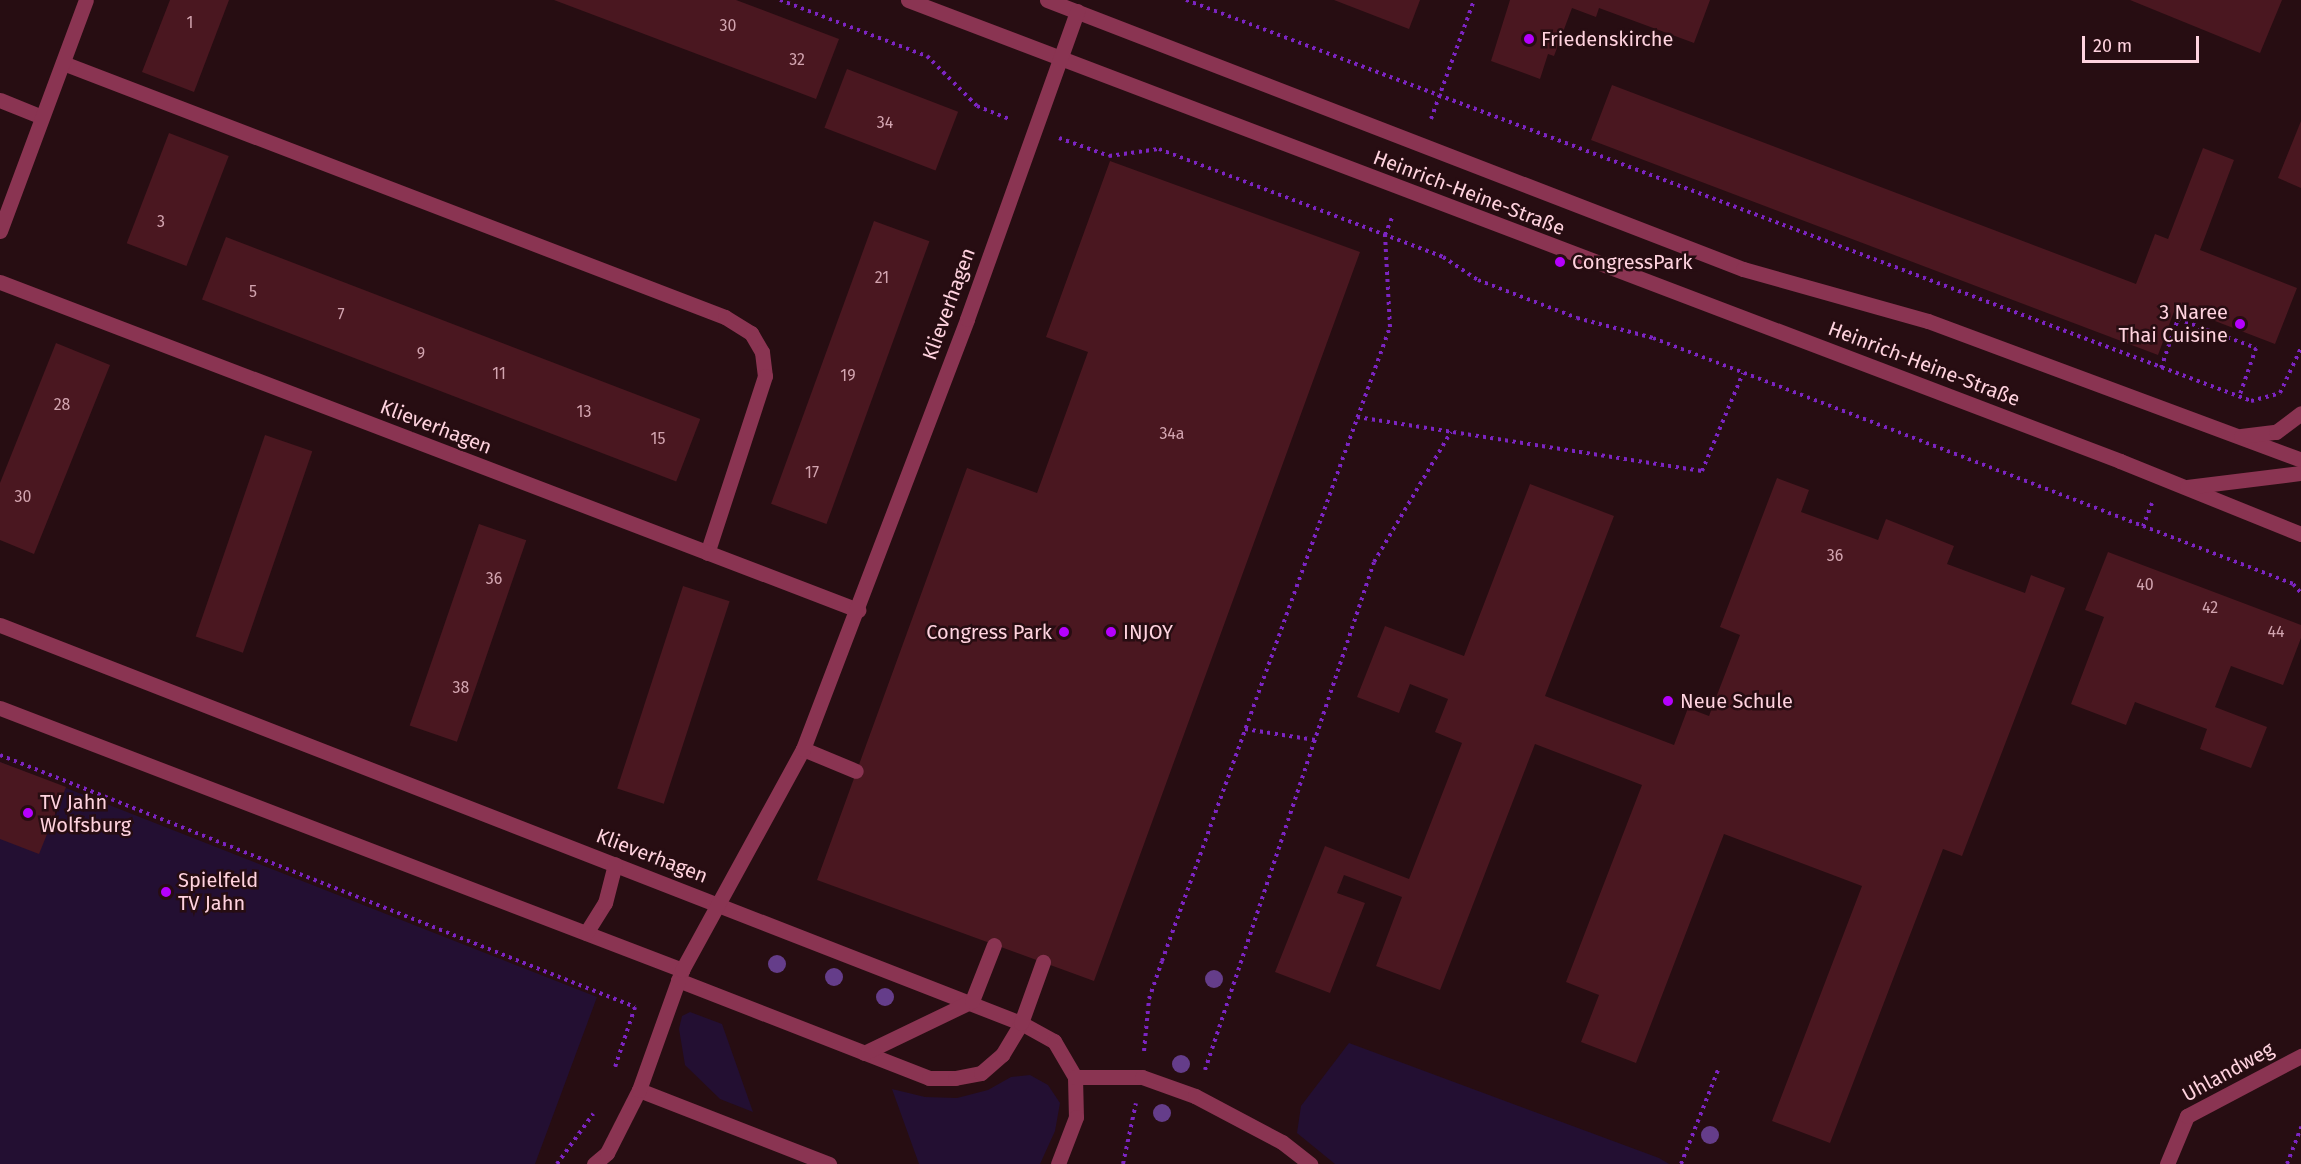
<!DOCTYPE html>
<meta charset="utf-8">
<style>
body{margin:0}
#map{position:relative;width:2301px;height:1164px;overflow:hidden;background:#270d12;font-family:"Fira Sans",sans-serif}
div>[style]{position:absolute}
[style*='--x']{left:calc(var(--x)*1px);top:calc(var(--y)*1px);width:calc(var(--w)*1px);rotate:calc(var(--a)*1deg)}
.green>*{inset:0;background:#230f32}
.building>*{inset:0;background:#4a1720;transform-origin:0 0}
.path>*{height:4px;margin-top:-2px;transform-origin:0;background:repeating-linear-gradient(90deg,#7c24c2 0 3px,transparent 0 7.5px)}
.minor>*{height:15px;margin:-7.5px;padding:0 7.5px;transform-origin:7.5px;border-radius:7.5px;background:#8a3452}
.trees>*{width:18px;height:18px;margin:-9px;border-radius:50%;background:#653d8a}
.dots>*{width:16px;height:16px;translate:-50% -50%;box-sizing:border-box;border:3px solid #270d12;border-radius:50%}
span{translate:-50% -50%;white-space:nowrap;text-align:center;line-height:1.15;-webkit-text-stroke:5px #270d12;paint-order:stroke}
.number-label{font-size:16px;color:#d2a4af}
.number-label span{-webkit-text-stroke-width:0}
.poi-label{font-size:20px;color:#ffd3df}
.left{translate:0 -50%;text-align:left}
.right{translate:-100% -50%;text-align:right}
.street-label{font-size:20px;color:#ffd3df}
.scale{position:absolute;left:2082px;top:36px;width:117px;height:27px;box-sizing:border-box;border:3px solid #ffd3df;border-top:0;padding-left:8px;font-size:18px;line-height:21px;white-space:nowrap;color:#ffd3df;-webkit-text-stroke:4px #270d12;paint-order:stroke}
</style>
<div id="map">
<div class="green">
<div style="clip-path:polygon(0 762px,597px 997px,535px 1164px,0 1164px)"></div>
<div style="clip-path:polygon(690px 1012px,722px 1024px,753px 1112px,720px 1099px,685px 1065px,679px 1029px,682px 1016px)"></div>
<div style="clip-path:polygon(1349px 1043px,1659px 1158px,1669px 1164px,1335px 1164px,1297px 1133px,1301px 1106px)"></div>
<div style="clip-path:polygon(1030px 1075px,1048px 1085px,1060px 1103px,1055px 1131px,1040px 1164px,919px 1164px,892px 1089px,925px 1097px,957px 1098px,988px 1090px,1011px 1077px)"></div>
</div>
<div class="building">
<div style="clip-path:polygon(170px 0,229px 0,194px 92px,142px 72px)"></div>
<div style="clip-path:polygon(554px 0,736px 0,839px 39px,816px 99px)"></div>
<div style="clip-path:polygon(1334px 0,1420px 0,1409px 29px)"></div>
<div style="clip-path:polygon(1510px 0,1710px 0,1694px 43px,1599px 8px,1596px 17px,1572px 8px,1554px 56px,1548px 54px,1540px 79px,1491px 61px)"></div>
<div style="clip-path:polygon(2130px 0,2282px 0,2260px 53px)"></div>
<div style="left:847px;top:69px;width:119px;height:63px;rotate:21deg"></div>
<div style="clip-path:polygon(1612px 85px,2136px 284px,2155px 234px,2168px 239px,2203px 148px,2234px 160px,2200px 250px,2297px 288px,2275px 344px,2176px 306px,2158px 355px,1591px 140px)"></div>
<div style="clip-path:polygon(2301px 121px,2301px 188px,2278px 178px)"></div>
<div style="left:169px;top:133px;width:64px;height:118px;rotate:21deg"></div>
<div style="clip-path:polygon(1110px 161px,1360px 252px,1094px 981px,817px 880px,967px 468px,1037px 493px,1088px 352px,1046px 337px)"></div>
<div style="left:874px;top:221px;width:59px;height:301px;rotate:20deg"></div>
<div style="left:226px;top:237px;width:508px;height:67px;rotate:21deg"></div>
<div style="clip-path:polygon(56px 343px,110px 365px,34px 554px,0 540px,0 483px)"></div>
<div style="left:265px;top:435px;width:50px;height:213px;rotate:19deg"></div>
<div style="clip-path:polygon(1777px 478px,1809px 490px,1801px 512px,1878px 540px,1886px 519px,1954px 546px,1947px 564px,2025px 593px,2031px 575px,2065px 588px,1962px 856px,1943px 849px,1830px 1143px,1772px 1121px,1862px 886px,1724px 834px,1636px 1063px,1581px 1042px,1599px 995px,1566px 982px,1642px 785px,1535px 744px,1440px 990px,1376px 966px,1402px 897px,1344px 875px,1337px 893px,1365px 903px,1330px 993px,1275px 972px,1325px 846px,1409px 879px,1462px 743px,1435px 732px,1448px 699px,1410px 684px,1399px 713px,1357px 697px,1385px 626px,1464px 656px,1530px 484px,1614px 516px,1545px 696px,1674px 745px,1688px 708px,1709px 716px,1740px 635px,1720px 627px)"></div>
<div style="left:479px;top:524px;width:50px;height:213px;rotate:19deg"></div>
<div style="clip-path:polygon(2108px 552px,2301px 625px,2301px 638px,2283px 685px,2231px 666px,2215px 707px,2267px 727px,2251px 768px,2200px 749px,2207px 729px,2135px 702px,2126px 725px,2071px 704px,2104px 617px,2085px 610px)"></div>
<div style="left:683px;top:586px;width:49px;height:213px;rotate:18deg"></div>
<div style="clip-path:polygon(0 762px,66px 787px,39px 854px,0 839px)"></div>
</div>
<div class="path">
<div style="--x:780;--y:0;--w:157;--a:20.9"></div>
<div style="--x:927;--y:56;--w:71;--a:45"></div>
<div style="--x:977;--y:106;--w:35;--a:22"></div>
<div style="--x:1186;--y:0;--w:1138;--a:20.63"></div>
<div style="--x:2251;--y:401;--w:30;--a:-15"></div>
<div style="--x:2280;--y:393;--w:50;--a:-65"></div>
<div style="--x:1431;--y:119;--w:127;--a:-70.1"></div>
<div style="--x:1059;--y:138;--w:53;--a:19.8"></div>
<div style="--x:1109;--y:156;--w:50;--a:-8"></div>
<div style="--x:1159;--y:149;--w:304;--a:20.8"></div>
<div style="--x:1443;--y:257;--w:42;--a:33.3"></div>
<div style="--x:1478;--y:280;--w:106;--a:21"></div>
<div style="--x:1577;--y:318;--w:79;--a:14.7"></div>
<div style="--x:1653;--y:338;--w:525;--a:20.99"></div>
<div style="--x:2161;--y:368;--w:52;--a:-70.9"></div>
<div style="--x:2178;--y:319;--w:83;--a:20.4"></div>
<div style="--x:2256;--y:348;--w:52;--a:109.1"></div>
<div style="--x:1357;--y:417;--w:349;--a:8.9"></div>
<div style="--x:1702;--y:471;--w:106;--a:-67.3"></div>
<div style="--x:2152;--y:503;--w:25;--a:111"></div>
<div style="--x:2143;--y:526;--w:161;--a:21.1"></div>
<div style="--x:2293;--y:584;--w:12;--a:48"></div>
<div style="--x:1245;--y:729;--w:71;--a:8.9"></div>
<div style="--x:0;--y:755;--w:683;--a:21.65"></div>
<div style="--x:635;--y:1007;--w:63;--a:108.4"></div>
<div style="--x:1144;--y:1051;--w:52;--a:-84.5"></div>
<div style="--x:1149;--y:999;--w:40;--a:-71.1"></div>
<div style="--x:1162;--y:961;--w:674;--a:-70.22"></div>
<div style="--x:1390;--y:327;--w:92;--a:-93.1"></div>
<div style="--x:1385;--y:235;--w:22;--a:-68"></div>
<div style="--x:1205;--y:1070;--w:535;--a:-71.6"></div>
<div style="--x:1374;--y:562;--w:151;--a:-59.4"></div>
<div style="--x:557;--y:1164;--w:62;--a:-54.2"></div>
<div style="--x:1123;--y:1164;--w:62;--a:-78"></div>
<div style="--x:1681;--y:1164;--w:101;--a:-68.5"></div>
<div style="--x:2287;--y:1164;--w:40;--a:-69"></div>
</div>
<div class="minor">
<div style="--x:908;--y:0;--w:1297;--a:20.82"></div>
<div style="--x:2120;--y:461;--w:195;--a:22"></div>
<div style="--x:1047;--y:0;--w:746;--a:21.13"></div>
<div style="--x:1743;--y:269;--w:192;--a:15.7"></div>
<div style="--x:1928;--y:321;--w:398;--a:20.4"></div>
<div style="--x:63;--y:63;--w:709;--a:20.99"></div>
<div style="--x:725;--y:317;--w:31;--a:32"></div>
<div style="--x:751;--y:333;--w:22;--a:60"></div>
<div style="--x:762;--y:352;--w:24;--a:83"></div>
<div style="--x:765;--y:376;--w:186;--a:108.1"></div>
<div style="--x:0;--y:100;--w:45;--a:22"></div>
<div style="--x:0;--y:231;--w:246;--a:-69.6"></div>
<div style="--x:0;--y:282;--w:919;--a:20.92"></div>
<div style="--x:2241;--y:436;--w:35;--a:-7"></div>
<div style="--x:2276;--y:432;--w:31;--a:-37"></div>
<div style="--x:2187;--y:487;--w:115;--a:-7"></div>
<div style="--x:0;--y:625;--w:1096;--a:21.3"></div>
<div style="--x:1021;--y:1023;--w:38;--a:29"></div>
<div style="--x:1054;--y:1041;--w:42;--a:59.7"></div>
<div style="--x:1075;--y:1077;--w:40;--a:88.6"></div>
<div style="--x:1076;--y:1117;--w:50;--a:111"></div>
<div style="--x:0;--y:708;--w:731;--a:21.01"></div>
<div style="--x:803;--y:749;--w:57;--a:22.5"></div>
<div style="--x:586;--y:933;--w:36;--a:-58"></div>
<div style="--x:605;--y:903;--w:40;--a:-75.6"></div>
<div style="--x:678;--y:980;--w:269;--a:21.3"></div>
<div style="--x:929;--y:1078;--w:26;--a:0"></div>
<div style="--x:955;--y:1078;--w:26;--a:-11"></div>
<div style="--x:981;--y:1073;--w:28;--a:-41"></div>
<div style="--x:1002;--y:1055;--w:37;--a:-59"></div>
<div style="--x:1021;--y:1023;--w:65;--a:-70.2"></div>
<div style="--x:864;--y:1053;--w:120;--a:-25.7"></div>
<div style="--x:972;--y:1001;--w:60;--a:-68.6"></div>
<div style="--x:1075;--y:1077;--w:67;--a:0"></div>
<div style="--x:1142;--y:1077;--w:56;--a:19.7"></div>
<div style="--x:1195;--y:1096;--w:98;--a:27.9"></div>
<div style="--x:1282;--y:1142;--w:36;--a:38"></div>
<div style="--x:639;--y:1090;--w:204;--a:21.3"></div>
<div style="--x:594;--y:1164;--w:17;--a:-40"></div>
<div style="--x:607;--y:1153;--w:71;--a:-63.1"></div>
<div style="--x:639;--y:1090;--w:127;--a:-70.3"></div>
<div style="--x:682;--y:970;--w:252;--a:-61.3"></div>
<div style="--x:803;--y:749;--w:460;--a:-69.1"></div>
<div style="--x:967;--y:319;--w:327;--a:-70.3"></div>
<div style="--x:2167;--y:1164;--w:52;--a:-67.4"></div>
<div style="--x:2187;--y:1116;--w:129;--a:-27.8"></div>
</div>
<div class="trees">
<div style="left:777px;top:964px"></div>
<div style="left:834px;top:977px"></div>
<div style="left:1214px;top:979px"></div>
<div style="left:885px;top:997px"></div>
<div style="left:1181px;top:1064px"></div>
<div style="left:1162px;top:1113px"></div>
<div style="left:1710px;top:1135px"></div>
</div>
<div class="dots">
<div style="left:1529px;top:39px;background:#b600fe"></div>
<div style="left:1560px;top:262px;background:#b600fe"></div>
<div style="left:2240px;top:324px;background:#b600fe"></div>
<div style="left:1064px;top:632px;background:#b600fe"></div>
<div style="left:1111px;top:632px;background:#b600fe"></div>
<div style="left:1668px;top:701px;background:#b600fe"></div>
<div style="left:28px;top:813px;background:#b600fe"></div>
<div style="left:166px;top:892px;background:#b600fe"></div>
</div>
<div class="number-label">
<span style="left:190px;top:23px">1</span>
<span style="left:728px;top:26px">30</span>
<span style="left:797px;top:60px">32</span>
<span style="left:885px;top:123px">34</span>
<span style="left:161px;top:222px">3</span>
<span style="left:882px;top:278px">21</span>
<span style="left:253px;top:292px">5</span>
<span style="left:341px;top:315px">7</span>
<span style="left:421px;top:354px">9</span>
<span style="left:499px;top:374px">11</span>
<span style="left:848px;top:376px">19</span>
<span style="left:62px;top:405px">28</span>
<span style="left:584px;top:412px">13</span>
<span style="left:1172px;top:434px">34a</span>
<span style="left:658px;top:439px">15</span>
<span style="left:812px;top:473px">17</span>
<span style="left:23px;top:497px">30</span>
<span style="left:1835px;top:556px">36</span>
<span style="left:494px;top:579px">36</span>
<span style="left:2145px;top:585px">40</span>
<span style="left:2210px;top:608px">42</span>
<span style="left:2276px;top:632px">44</span>
<span style="left:461px;top:688px">38</span>
</div>
<div class="poi-label">
<span class="left" style="left:1541px;top:39px">Friedenskirche</span>
<span class="left" style="left:1572px;top:262px">CongressPark</span>
<span class="right" style="left:2228px;top:324px">3 Naree<br>Thai Cuisine</span>
<span class="right" style="left:1052px;top:632px">Congress Park</span>
<span class="left" style="left:1123px;top:632px">INJOY</span>
<span class="left" style="left:1680px;top:701px">Neue Schule</span>
<span class="left" style="left:40px;top:814px">TV Jahn<br>Wolfsburg</span>
<span class="left" style="left:178px;top:892px">Spielfeld<br>TV Jahn</span>
</div>
<div class="street-label">
<span style="left:1469px;top:193px;rotate:21deg">Heinrich-Heine-Straße</span>
<span style="left:949px;top:304px;rotate:-70deg">Klieverhagen</span>
<span style="left:1924px;top:364px;rotate:21deg">Heinrich-Heine-Straße</span>
<span style="left:436px;top:427px;rotate:21deg">Klieverhagen</span>
<span style="left:652px;top:856px;rotate:21deg">Klieverhagen</span>
<span style="left:2228px;top:1072px;rotate:-29deg">Uhlandweg</span>
</div>
<div class="scale">20 m</div>
</div>
